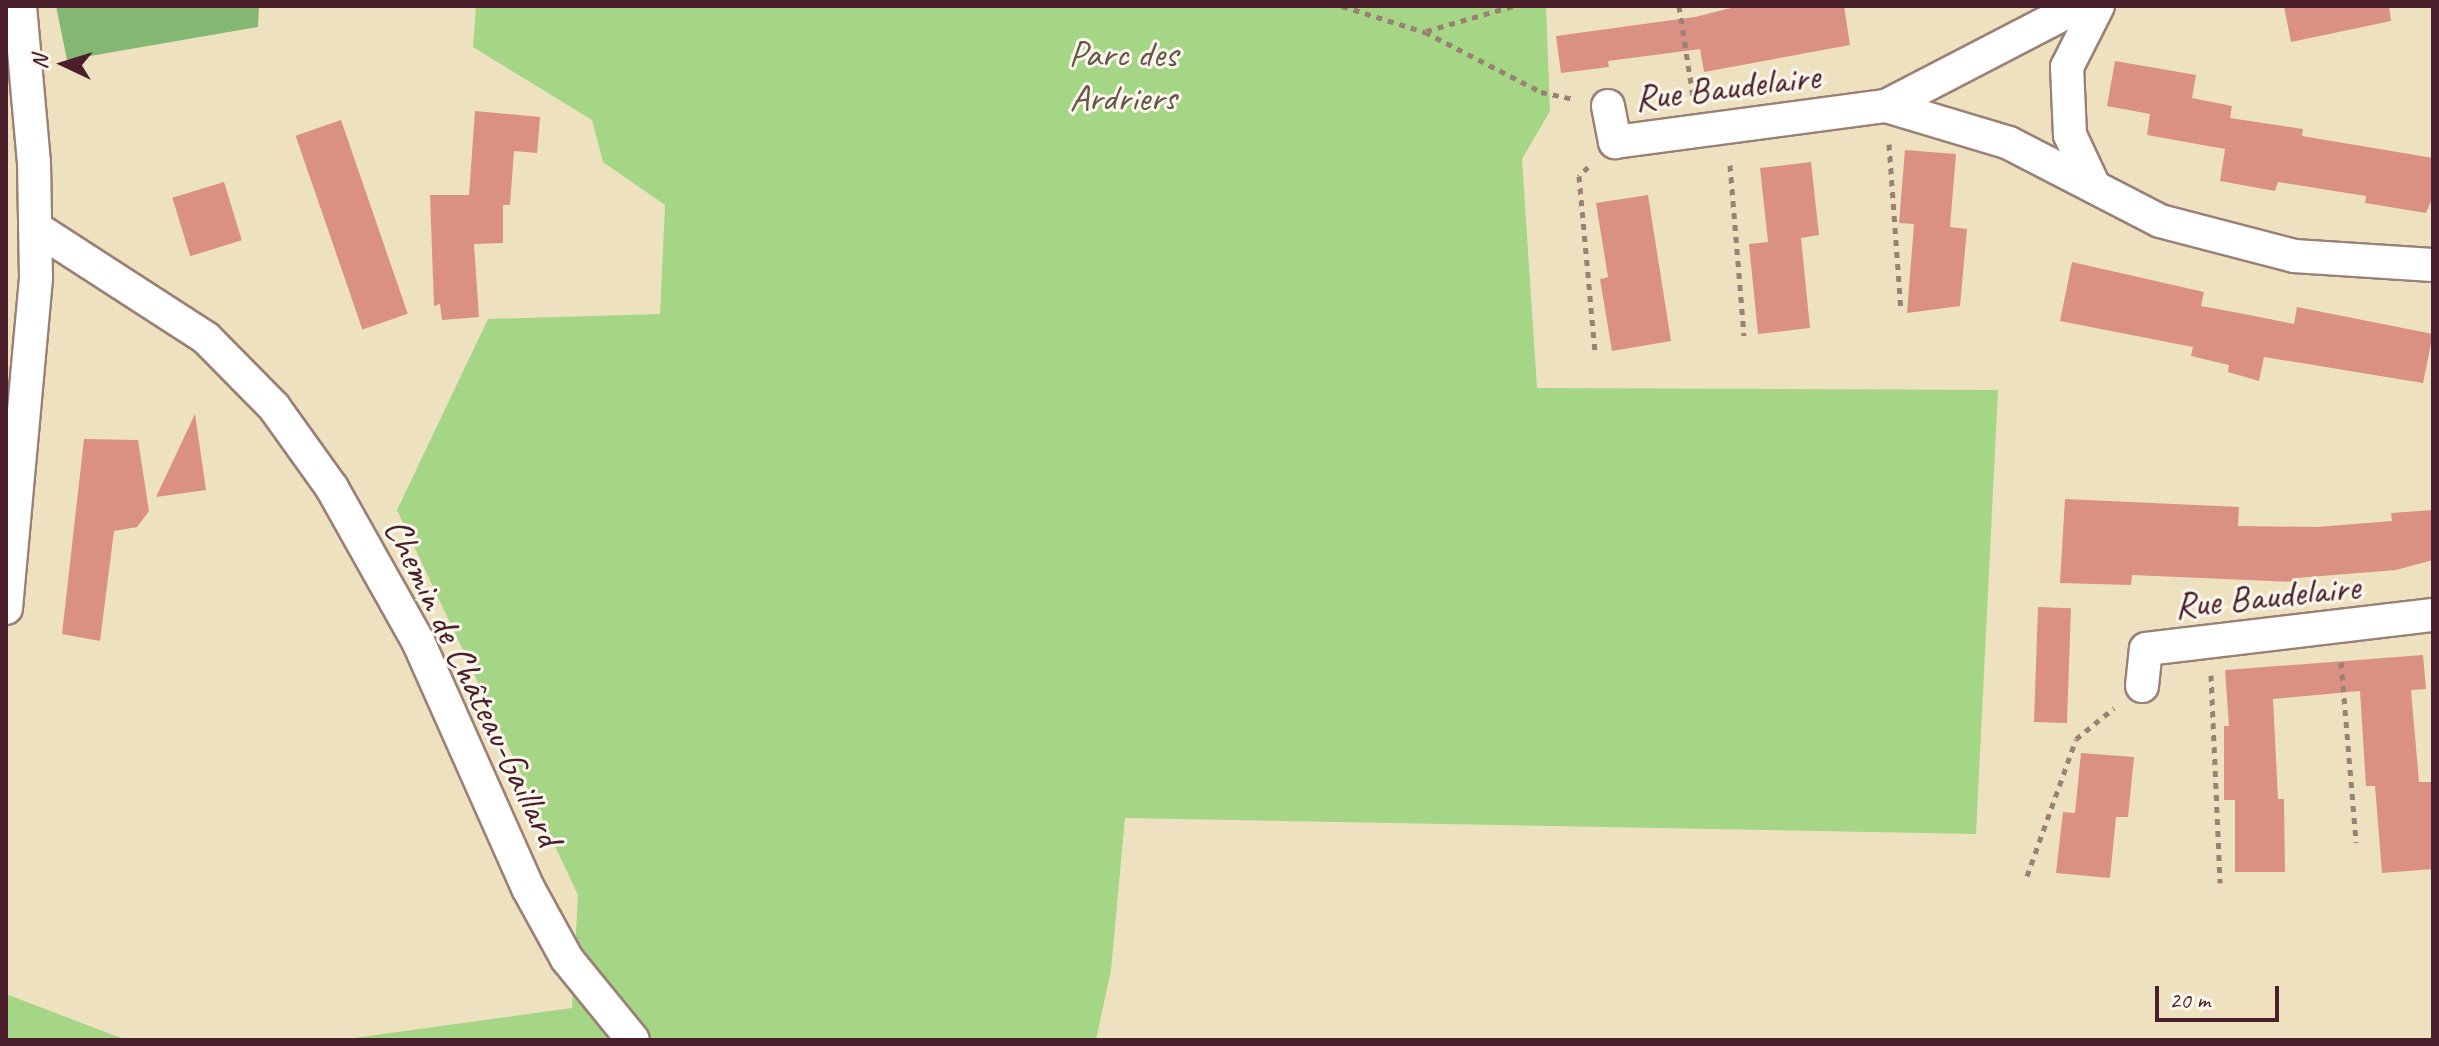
<!DOCTYPE html>
<meta charset="utf-8">
<style>
body{margin:0}
#map{position:relative;width:2439px;height:1046px;overflow:hidden;background:#eee1c0;font-family:Caveat,sans-serif}
div>[style]{position:absolute}
[style*='--x']{left:calc(var(--x)*1px);top:calc(var(--y)*1px);width:calc(var(--w)*1px);rotate:calc(var(--a)*1deg)}
.green>*{inset:0;background:#a4d685}
.forest>*{inset:0;background:#83b772}
.building>*{inset:0;background:#da9183;transform-origin:0 0}
.path>*{height:5px;margin-top:-2.5px;transform-origin:0;background:repeating-linear-gradient(90deg,#9c8076 0 6px,transparent 0 12px)}
.roads{filter:drop-shadow(2px 0 #9c8076) drop-shadow(-2px 0 #9c8076) drop-shadow(0 2px #9c8076) drop-shadow(0 -2px #9c8076)}
.minor>*{height:32px;margin:-16px;padding:0 16px;transform-origin:16px;border-radius:16px;background:#fff}
span{translate:-50% -50%;white-space:nowrap;text-align:center;line-height:1.15;-webkit-text-stroke:6px #fbf7ec;paint-order:stroke}
.park-label{font-size:38px;color:#655646}
.street-label{font-size:38px;color:#4a1f2b}
.frame{position:absolute;inset:0;border:8px solid #4a1f2b;pointer-events:none}
.north{position:absolute;left:24px;top:24px;width:80px;height:80px;-webkit-text-stroke:6px #fbf7ec;paint-order:stroke;rotate:274deg;font-size:22px;font-weight:700;line-height:32px;text-align:center;color:#4a1f2b}
.north::after{content:'';display:block;margin:auto;width:28px;height:36px;background:#4a1f2b;clip-path:polygon(50% 0,100% 100%,50% 72%,0 100%)}
.scale{position:absolute;left:2155px;top:986px;width:124px;height:36px;box-sizing:border-box;border:4px solid #4a1f2b;border-top:0;padding-left:10px;font-size:24px;line-height:28px;white-space:nowrap;color:#4a1f2b;-webkit-text-stroke:6px #fbf7ec;paint-order:stroke}
</style>
<div id="map">
<div class="green">
<div style="clip-path:polygon(476px 6px,1546px 6px,1550px 111px,1522px 159px,1537px 388px,1998px 390px,1976px 834px,1125px 818px,1111px 970px,1096px 1040px,340px 1040px,572px 1008px,578px 895px,397px 510px,488px 319px,660px 314px,665px 205px,603px 162px,592px 120px,473px 47px)"></div>
<div style="clip-path:polygon(6px 994px,126px 1040px,6px 1040px)"></div>
</div>
<div class="forest">
<div style="clip-path:polygon(56px 6px,259px 6px,258px 27px,67px 60px)"></div>
</div>
<div class="building">
<div style="clip-path:polygon(1739px 6px,1844px 6px,1850px 45px,1704px 72px,1700px 49px,1608px 61px,1609px 67px,1561px 73px,1556px 36px,1695px 17px)"></div>
<div style="clip-path:polygon(2284px 6px,2389px 6px,2391px 21px,2291px 42px)"></div>
<div style="clip-path:polygon(2115px 61px,2196px 75px,2192px 98px,2232px 106px,2230px 118px,2303px 129px,2302px 136px,2433px 158px,2433px 196px,2426px 213px,2365px 203px,2366px 196px,2278px 182px,2275px 191px,2220px 181px,2225px 149px,2147px 135px,2150px 114px,2107px 106px)"></div>
<div style="clip-path:polygon(475px 111px,540px 117px,537px 153px,514px 151px,510px 205px,503px 205px,503px 243px,474px 244px,479px 317px,442px 320px,440px 304px,434px 306px,430px 195px,469px 195px)"></div>
<div style="left:341px;top:120px;width:205px;height:48px;rotate:71deg"></div>
<div style="clip-path:polygon(1905px 150px,1956px 154px,1950px 227px,1967px 229px,1960px 306px,1907px 313px,1914px 224px,1899px 223px)"></div>
<div style="clip-path:polygon(1811px 162px,1819px 235px,1801px 238px,1810px 328px,1758px 334px,1749px 244px,1768px 242px,1760px 168px)"></div>
<div style="left:224px;top:182px;width:61px;height:54px;rotate:73deg"></div>
<div style="clip-path:polygon(1648px 195px,1671px 341px,1612px 351px,1600px 279px,1608px 277px,1596px 203px)"></div>
<div style="clip-path:polygon(2072px 262px,2204px 292px,2201px 306px,2239px 313px,2294px 324px,2297px 307px,2433px 334px,2423px 383px,2264px 357px,2259px 381px,2228px 372px,2229px 365px,2191px 356px,2193px 347px,2060px 321px)"></div>
<div style="clip-path:polygon(195px 414px,206px 490px,156px 497px)"></div>
<div style="clip-path:polygon(84px 439px,138px 440px,149px 511px,137px 527px,114px 531px,100px 641px,62px 634px)"></div>
<div style="clip-path:polygon(2065px 499px,2239px 507px,2238px 526px,2316px 527px,2392px 521px,2391px 513px,2433px 510px,2433px 560px,2396px 570px,2296px 578px,2296px 582px,2132px 575px,2131px 585px,2060px 583px)"></div>
<div style="left:2038px;top:607px;width:33px;height:115px;rotate:2deg"></div>
<div style="clip-path:polygon(2423px 655px,2426px 689px,2411px 690px,2419px 782px,2431px 782px,2433px 869px,2382px 873px,2375px 786px,2366px 786px,2360px 691px,2273px 699px,2278px 799px,2284px 799px,2285px 872px,2235px 872px,2235px 800px,2224px 800px,2224px 726px,2229px 726px,2225px 670px)"></div>
<div style="clip-path:polygon(2081px 753px,2134px 757px,2128px 817px,2116px 817px,2110px 878px,2056px 873px,2063px 812px,2075px 813px)"></div>
</div>
<div class="path">
<div style="--x:1342;--y:6;--w:87;--a:17.4"></div>
<div style="--x:1425;--y:32;--w:131;--a:27.3"></div>
<div style="--x:1541;--y:92;--w:33;--a:12"></div>
<div style="--x:1679;--y:6;--w:91;--a:81.2"></div>
<div style="--x:1426;--y:31;--w:91;--a:-16"></div>
<div style="--x:1889;--y:144;--w:166;--a:85.9"></div>
<div style="--x:1730;--y:165;--w:171;--a:85.3"></div>
<div style="--x:1588;--y:167;--w:13;--a:135"></div>
<div style="--x:1579;--y:176;--w:178;--a:84.8"></div>
<div style="--x:2341;--y:662;--w:181;--a:85.2"></div>
<div style="--x:2211;--y:675;--w:208;--a:87.5"></div>
<div style="--x:2027;--y:876;--w:145;--a:-70.3"></div>
<div style="--x:2076;--y:739;--w:49;--a:-39.2"></div>
</div>
<div class="roads">
<div class="minor">
<div style="--x:1608;--y:106;--w:37;--a:79"></div>
<div style="--x:1615;--y:142;--w:273;--a:-7.6"></div>
<div style="--x:1886;--y:106;--w:217;--a:-27.4"></div>
<div style="--x:1886;--y:106;--w:128;--a:16.7"></div>
<div style="--x:2009;--y:143;--w:170;--a:27.3"></div>
<div style="--x:2160;--y:221;--w:138;--a:14.6"></div>
<div style="--x:2294;--y:256;--w:139;--a:3.7"></div>
<div style="--x:2093;--y:184;--w:54;--a:-115.1"></div>
<div style="--x:2070;--y:135;--w:68;--a:-92.5"></div>
<div style="--x:2067;--y:67;--w:68;--a:-63.1"></div>
<div style="--x:36;--y:228;--w:202;--a:32.9"></div>
<div style="--x:206;--y:338;--w:97;--a:45.4"></div>
<div style="--x:274;--y:407;--w:100;--a:54.4"></div>
<div style="--x:332;--y:488;--w:176;--a:60.7"></div>
<div style="--x:418;--y:641;--w:270;--a:66"></div>
<div style="--x:528;--y:888;--w:81;--a:61.2"></div>
<div style="--x:567;--y:959;--w:104;--a:50.8"></div>
<div style="--x:6;--y:608;--w:332;--a:-84.8"></div>
<div style="--x:36;--y:277;--w:114;--a:-91"></div>
<div style="--x:34;--y:163;--w:158;--a:-95.1"></div>
<div style="--x:2142;--y:686;--w:37;--a:-84"></div>
<div style="--x:2146;--y:649;--w:289;--a:-6.8"></div>
</div>
</div>
<div class="park-label">
<span style="left:1123px;top:76px">Parc des<br>Ardriers</span>
</div>
<div class="street-label">
<span style="left:1727px;top:87px;rotate:-7deg">Rue Baudelaire</span>
<span style="left:2267px;top:596px;rotate:-6deg">Rue Baudelaire</span>
<span style="left:473px;top:682px;rotate:64deg">Chemin de Château-Gaillard</span>
</div>
<div class="frame"></div>
<div class="north">N</div>
<div class="scale">20 m</div>
</div>
